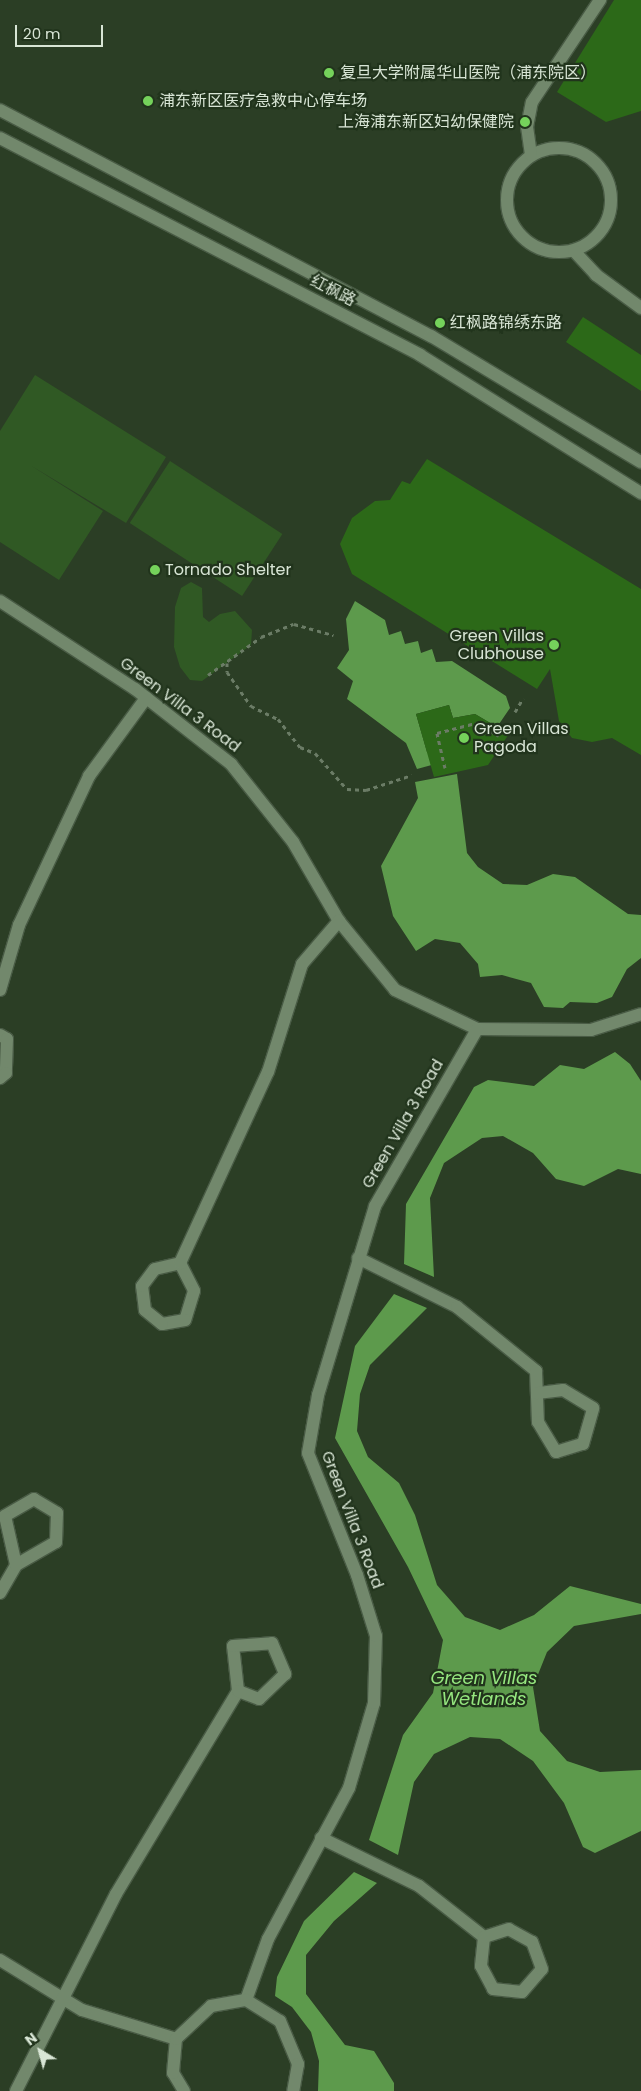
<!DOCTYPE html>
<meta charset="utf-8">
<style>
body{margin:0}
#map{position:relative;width:641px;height:2091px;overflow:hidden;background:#2b3e25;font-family:Poppins,"Noto Sans SC",sans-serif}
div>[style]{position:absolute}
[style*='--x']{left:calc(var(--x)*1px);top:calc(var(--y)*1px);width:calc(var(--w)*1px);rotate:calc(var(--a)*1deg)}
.green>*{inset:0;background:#305924;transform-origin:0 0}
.water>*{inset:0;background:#5d9a4c}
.building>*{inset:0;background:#2c6918}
.path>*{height:3px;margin-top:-1.5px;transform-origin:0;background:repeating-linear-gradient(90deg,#6b7c66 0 4px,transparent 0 8px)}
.roads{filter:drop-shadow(1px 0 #495b45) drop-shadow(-1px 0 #495b45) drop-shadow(0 1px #495b45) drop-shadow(0 -1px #495b45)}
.service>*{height:12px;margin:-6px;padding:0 6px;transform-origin:6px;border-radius:6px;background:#72886c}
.service>.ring{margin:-6px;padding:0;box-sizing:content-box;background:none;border:12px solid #72886c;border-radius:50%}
.tertiary>*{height:12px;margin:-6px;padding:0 6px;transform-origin:6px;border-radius:6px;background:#72886c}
.dots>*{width:14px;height:14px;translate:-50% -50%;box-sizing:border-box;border:2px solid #21341c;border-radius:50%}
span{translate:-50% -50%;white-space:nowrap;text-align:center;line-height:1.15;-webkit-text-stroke:4.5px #21341c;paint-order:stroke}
.poi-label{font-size:16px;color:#d8e5d5}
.left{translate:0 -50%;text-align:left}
.right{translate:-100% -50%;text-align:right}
.street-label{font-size:16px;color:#d8e5d5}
.water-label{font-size:18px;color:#95e67f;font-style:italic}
.north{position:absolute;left:15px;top:2026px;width:50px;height:50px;-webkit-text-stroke:4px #21341c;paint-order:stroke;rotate:323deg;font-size:14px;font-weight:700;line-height:20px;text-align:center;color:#d8e5d5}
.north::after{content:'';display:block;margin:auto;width:18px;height:22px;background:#d8e5d5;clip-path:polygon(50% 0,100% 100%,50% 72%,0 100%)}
.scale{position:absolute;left:15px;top:25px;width:88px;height:22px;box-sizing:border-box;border:2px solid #d8e5d5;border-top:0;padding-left:6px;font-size:15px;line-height:18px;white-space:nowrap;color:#d8e5d5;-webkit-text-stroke:4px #21341c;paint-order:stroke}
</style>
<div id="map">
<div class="green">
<div style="clip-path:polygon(35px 375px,166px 457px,126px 523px,30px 465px,103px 511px,59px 580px,0 542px,0 431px)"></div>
<div style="left:170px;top:461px;width:134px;height:74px;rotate:33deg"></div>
<div style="clip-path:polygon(191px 582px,202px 588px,203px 617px,209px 622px,220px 614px,235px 611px,252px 630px,251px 645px,202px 681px,190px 680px,180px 667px,174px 647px,175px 607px,181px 588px)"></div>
</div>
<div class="water">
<div style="clip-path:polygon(355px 601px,385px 620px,389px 635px,401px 631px,405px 644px,418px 641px,421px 653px,432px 649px,436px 662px,452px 661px,506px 696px,510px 708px,497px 727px,475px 714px,453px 718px,449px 705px,416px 714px,427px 752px,439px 763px,417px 769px,406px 743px,347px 699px,353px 681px,337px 668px,349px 650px,346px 619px)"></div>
<div style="clip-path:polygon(457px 774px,467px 853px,478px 867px,503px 884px,527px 885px,553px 874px,575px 877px,628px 914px,641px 915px,641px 958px,627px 969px,612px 997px,597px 1003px,570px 1002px,563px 1008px,544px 1007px,531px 983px,502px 975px,480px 977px,478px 964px,460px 943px,435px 939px,416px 951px,393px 916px,381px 866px,418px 798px,415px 782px)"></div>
<div style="clip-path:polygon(615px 1052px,630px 1064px,641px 1081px,641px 1174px,618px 1169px,584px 1186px,556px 1179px,533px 1153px,503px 1136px,482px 1138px,444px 1163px,430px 1198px,434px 1277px,404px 1264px,406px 1204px,474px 1087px,488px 1080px,534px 1086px,560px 1065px,584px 1069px)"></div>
<div style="clip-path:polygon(394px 1294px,427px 1308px,370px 1365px,360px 1394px,357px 1431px,368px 1457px,399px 1483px,415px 1515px,437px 1585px,465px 1617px,500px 1630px,534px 1615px,570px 1586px,641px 1604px,641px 1614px,574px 1626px,547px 1652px,533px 1687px,540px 1731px,567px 1761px,600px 1772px,641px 1770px,641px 1831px,595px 1853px,583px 1847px,564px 1803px,533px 1761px,500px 1739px,470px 1737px,434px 1754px,414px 1782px,398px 1855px,369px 1840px,403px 1735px,433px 1693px,443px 1640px,408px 1567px,335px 1438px,355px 1346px)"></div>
<div style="clip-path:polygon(354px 1872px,377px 1883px,334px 1921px,306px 1955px,306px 1994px,345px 2045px,374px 2051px,394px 2083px,394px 2091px,318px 2091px,319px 2061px,311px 2032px,292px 2007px,275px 1996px,277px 1977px,304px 1921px)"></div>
</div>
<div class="building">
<div style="clip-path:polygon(614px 0,641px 0,641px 111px,606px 122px,557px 92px)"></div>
<div style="clip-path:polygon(583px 317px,641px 355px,641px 391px,566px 342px)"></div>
<div style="clip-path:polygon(427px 459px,641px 589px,641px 755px,612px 738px,592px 742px,572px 738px,559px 721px,550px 669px,537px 689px,352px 574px,340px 544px,352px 518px,375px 501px,390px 500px,402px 481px,410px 484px)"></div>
<div style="clip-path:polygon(449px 705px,453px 718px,475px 714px,509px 734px,488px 765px,434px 777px,416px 714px)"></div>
</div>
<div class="path">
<div style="--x:227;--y:663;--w:9;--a:90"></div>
<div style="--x:227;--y:672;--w:42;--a:54.8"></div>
<div style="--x:251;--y:706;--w:30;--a:26"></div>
<div style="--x:278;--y:719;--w:36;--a:52"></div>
<div style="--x:300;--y:747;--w:16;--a:22"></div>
<div style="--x:315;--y:753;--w:48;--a:48.4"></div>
<div style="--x:347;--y:789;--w:19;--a:3"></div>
<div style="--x:366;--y:790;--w:48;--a:-18.1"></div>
<div style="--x:208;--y:675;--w:65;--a:-35.6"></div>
<div style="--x:261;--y:637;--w:35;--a:-22"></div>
<div style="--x:294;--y:624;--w:41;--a:15.8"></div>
<div style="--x:515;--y:712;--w:16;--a:-60"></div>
<div style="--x:445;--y:768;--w:36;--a:-103"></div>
<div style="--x:437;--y:733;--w:40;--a:-14.4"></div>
<div style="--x:476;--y:723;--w:26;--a:29"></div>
</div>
<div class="roads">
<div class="service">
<div class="ring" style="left:507px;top:148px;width:92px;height:92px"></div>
<div style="--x:531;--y:155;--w:28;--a:-98"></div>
<div style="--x:527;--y:127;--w:25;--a:-79"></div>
<div style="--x:532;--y:102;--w:123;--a:-56.3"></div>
<div style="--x:574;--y:251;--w:33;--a:47"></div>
<div style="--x:596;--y:275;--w:56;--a:36.3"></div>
<div style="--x:0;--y:601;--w:161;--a:33.1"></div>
<div style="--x:135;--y:689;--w:122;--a:38"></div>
<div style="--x:231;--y:764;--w:100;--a:51.5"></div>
<div style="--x:293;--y:842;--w:91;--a:59.8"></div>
<div style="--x:339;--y:921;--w:89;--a:50.9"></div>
<div style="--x:395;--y:990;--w:91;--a:25.4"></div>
<div style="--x:477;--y:1029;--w:114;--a:0.5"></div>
<div style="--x:591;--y:1030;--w:52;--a:-17.7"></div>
<div style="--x:0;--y:990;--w:68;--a:-73.7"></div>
<div style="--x:19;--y:925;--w:165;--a:-64.8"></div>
<div style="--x:89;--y:776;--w:97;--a:-53.8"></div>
<div style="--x:0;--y:1035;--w:8;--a:30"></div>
<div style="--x:7;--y:1039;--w:34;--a:92"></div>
<div style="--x:6;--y:1073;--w:8;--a:140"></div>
<div style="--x:358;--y:1258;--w:110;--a:26.3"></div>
<div style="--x:457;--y:1307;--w:102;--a:39"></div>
<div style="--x:536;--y:1371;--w:51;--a:87.8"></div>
<div style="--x:538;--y:1422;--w:35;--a:59"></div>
<div style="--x:556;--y:1452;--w:28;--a:-17"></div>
<div style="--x:583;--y:1444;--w:37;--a:-74"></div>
<div style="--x:593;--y:1408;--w:35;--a:-149"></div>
<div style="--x:563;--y:1390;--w:26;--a:173"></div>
<div style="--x:180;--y:1263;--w:31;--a:63"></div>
<div style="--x:194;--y:1291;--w:30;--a:107"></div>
<div style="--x:185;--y:1320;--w:23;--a:170"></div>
<div style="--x:162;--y:1324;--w:22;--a:-141"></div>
<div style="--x:145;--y:1310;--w:24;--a:-97"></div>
<div style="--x:142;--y:1286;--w:21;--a:-53"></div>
<div style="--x:155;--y:1269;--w:26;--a:-13"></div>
<div style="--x:180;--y:1263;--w:210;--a:-65.3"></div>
<div style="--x:268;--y:1072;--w:113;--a:-72.5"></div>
<div style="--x:302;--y:964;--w:57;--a:-49.3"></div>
<div style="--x:0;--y:1593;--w:32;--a:-60"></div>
<div style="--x:16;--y:1565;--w:46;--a:-29.9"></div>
<div style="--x:56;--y:1542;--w:29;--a:-88"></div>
<div style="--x:57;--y:1513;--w:27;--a:-149"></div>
<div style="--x:34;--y:1499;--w:34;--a:150"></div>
<div style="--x:5;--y:1516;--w:50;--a:77.3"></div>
<div style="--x:321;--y:1838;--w:109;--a:26.1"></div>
<div style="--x:419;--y:1886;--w:83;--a:38.1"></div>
<div style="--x:484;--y:1937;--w:29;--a:96"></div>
<div style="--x:481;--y:1966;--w:26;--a:62"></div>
<div style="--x:493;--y:1989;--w:29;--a:6"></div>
<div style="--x:522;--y:1992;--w:30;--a:-49"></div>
<div style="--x:542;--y:1969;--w:29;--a:-110"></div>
<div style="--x:532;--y:1942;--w:26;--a:-151"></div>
<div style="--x:509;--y:1929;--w:26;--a:162"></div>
<div style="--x:0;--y:1960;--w:96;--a:31.4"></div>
<div style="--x:82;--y:2010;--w:98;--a:17.1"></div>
<div style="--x:246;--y:2000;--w:65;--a:-70.2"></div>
<div style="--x:268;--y:1939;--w:171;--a:-61.8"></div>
<div style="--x:349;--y:1788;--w:89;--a:-73.6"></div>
<div style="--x:374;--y:1703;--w:67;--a:-88.3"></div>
<div style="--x:376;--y:1636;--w:64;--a:-107.3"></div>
<div style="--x:357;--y:1575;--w:131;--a:-111.9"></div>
<div style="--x:308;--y:1453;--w:59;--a:-80.2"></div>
<div style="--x:318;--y:1395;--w:197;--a:-73.2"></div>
<div style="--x:375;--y:1206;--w:204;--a:-60"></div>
<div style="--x:16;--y:2091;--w:221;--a:-63.1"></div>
<div style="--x:116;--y:1894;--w:237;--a:-59"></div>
<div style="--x:238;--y:1691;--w:45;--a:-96.3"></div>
<div style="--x:233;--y:1646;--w:39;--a:-4"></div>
<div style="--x:272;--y:1643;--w:34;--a:67"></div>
<div style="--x:285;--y:1674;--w:36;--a:136"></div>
<div style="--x:259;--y:1699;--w:22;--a:-159"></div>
<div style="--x:184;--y:2091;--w:21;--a:-121"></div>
<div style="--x:173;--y:2073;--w:34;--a:-85"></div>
<div style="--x:176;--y:2039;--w:48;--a:-43.3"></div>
<div style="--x:211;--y:2006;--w:36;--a:-10"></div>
<div style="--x:246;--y:2000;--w:40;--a:32"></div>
<div style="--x:280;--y:2021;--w:47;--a:67.3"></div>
<div style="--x:298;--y:2064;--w:27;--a:100"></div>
</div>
<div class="tertiary">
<div style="--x:0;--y:110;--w:487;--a:27.7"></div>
<div style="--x:431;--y:336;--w:245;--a:31"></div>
<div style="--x:0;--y:138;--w:473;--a:27.3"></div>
<div style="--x:420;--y:355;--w:261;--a:32"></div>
</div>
</div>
<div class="dots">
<div style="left:329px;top:73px;background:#75d25b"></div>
<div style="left:148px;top:101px;background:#75d25b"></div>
<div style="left:525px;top:122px;background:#75d25b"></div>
<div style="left:440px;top:323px;background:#75d25b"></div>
<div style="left:155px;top:570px;background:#75d25b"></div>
<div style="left:554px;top:645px;background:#75d25b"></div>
<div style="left:464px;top:738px;background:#75d25b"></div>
</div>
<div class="poi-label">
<span class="left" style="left:340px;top:73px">复旦大学附属华山医院（浦东院区）</span>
<span class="left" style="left:159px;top:101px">浦东新区医疗急救中心停车场</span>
<span class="right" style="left:514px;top:122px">上海浦东新区妇幼保健院</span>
<span class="left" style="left:450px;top:323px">红枫路锦绣东路</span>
<span class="left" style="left:165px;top:570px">Tornado Shelter</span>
<span class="right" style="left:544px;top:645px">Green Villas<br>Clubhouse</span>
<span class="left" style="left:474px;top:738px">Green Villas<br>Pagoda</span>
</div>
<div class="street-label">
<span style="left:333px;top:291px;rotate:27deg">红枫路</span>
<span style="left:180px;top:705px;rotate:37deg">Green Villa 3 Road</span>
<span style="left:403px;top:1124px;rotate:-60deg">Green Villa 3 Road</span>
<span style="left:352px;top:1520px;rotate:69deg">Green Villa 3 Road</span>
</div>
<div class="water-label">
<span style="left:484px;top:1689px">Green Villas<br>Wetlands</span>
</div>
<div class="north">N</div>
<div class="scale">20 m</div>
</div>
